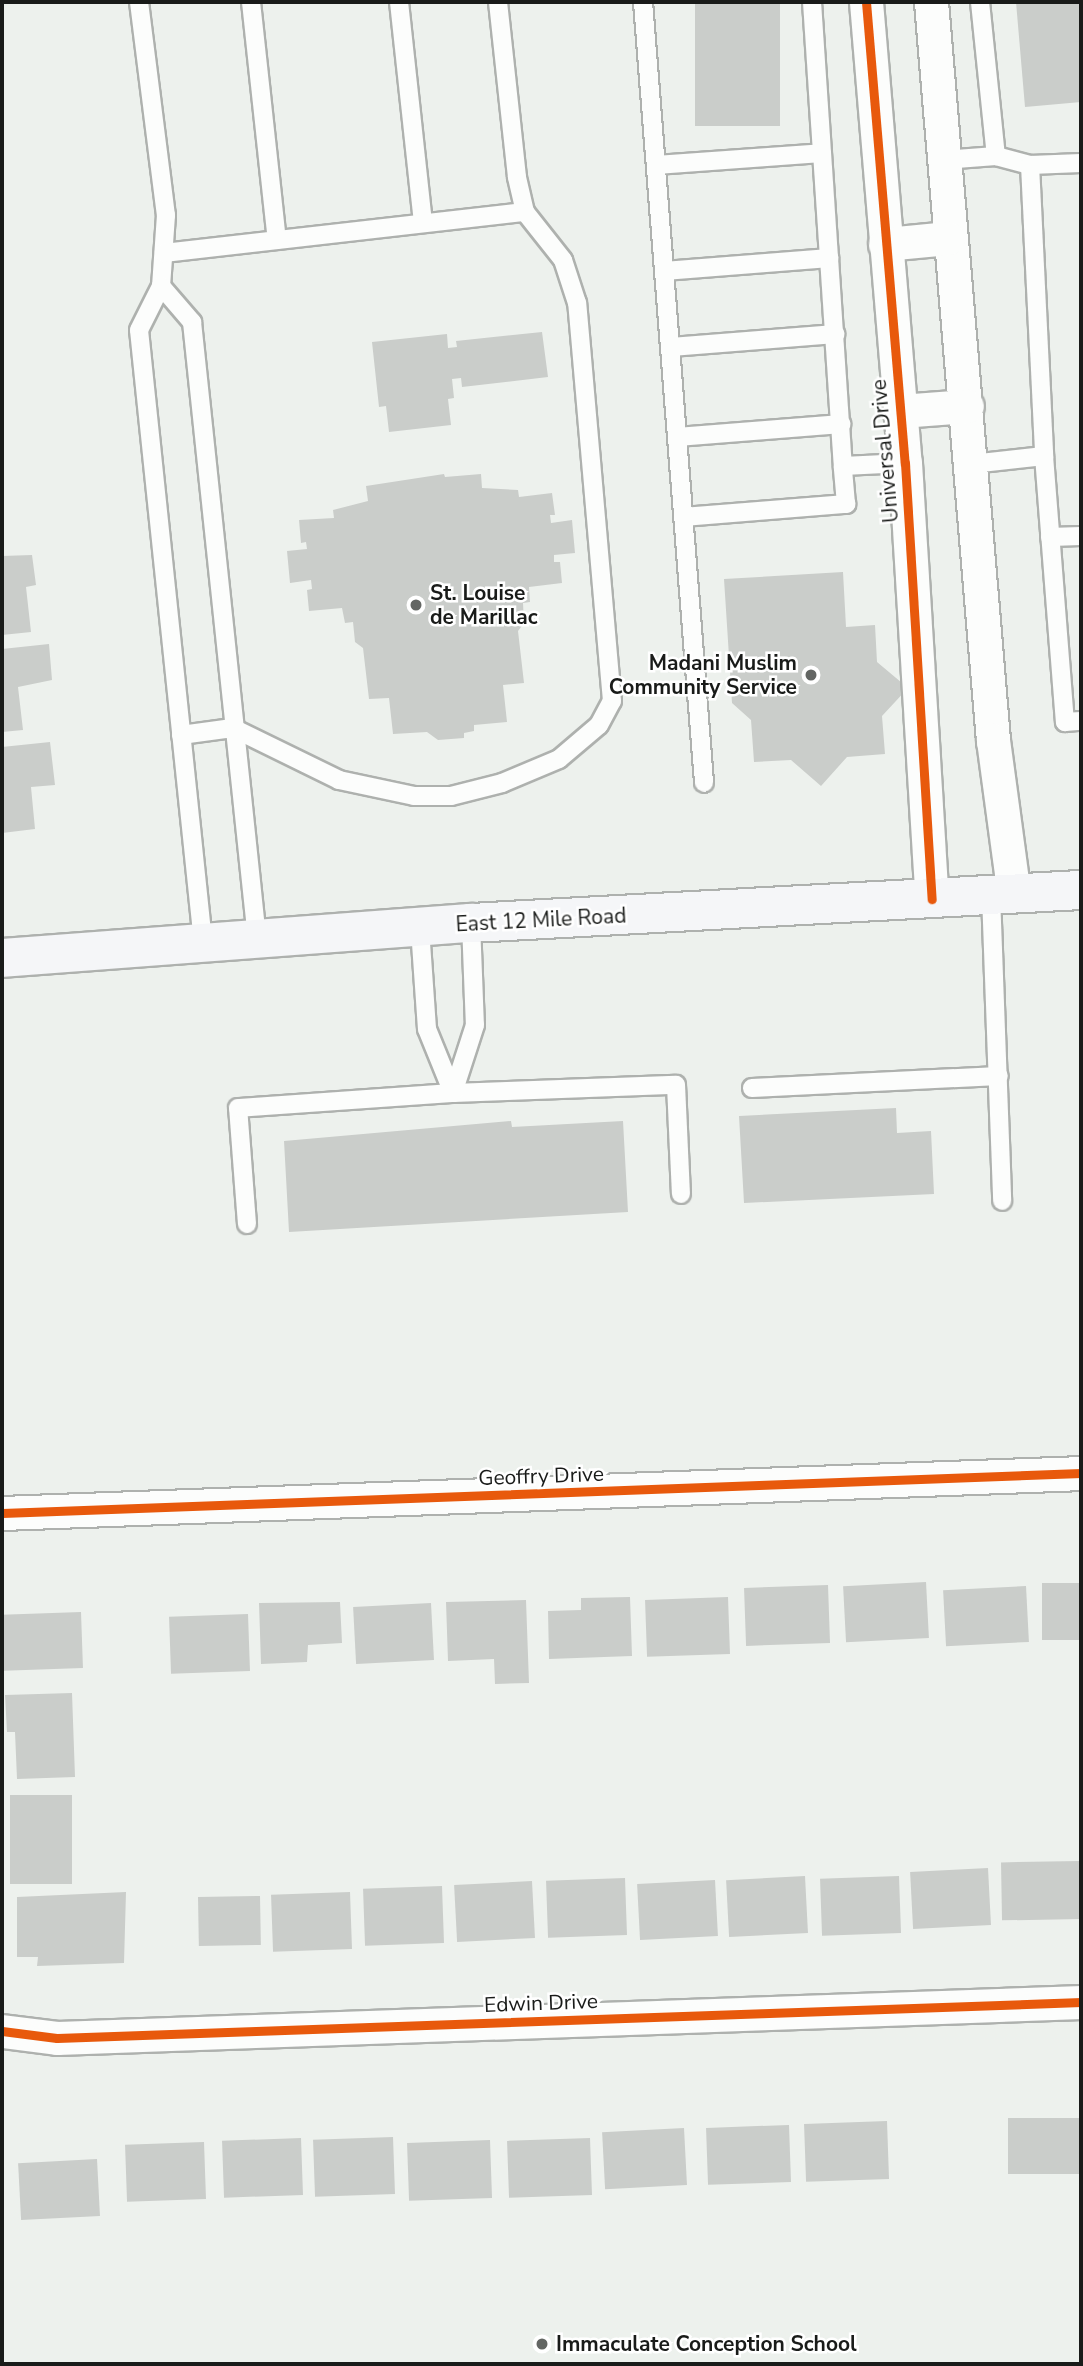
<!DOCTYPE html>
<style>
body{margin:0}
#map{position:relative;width:1083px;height:2366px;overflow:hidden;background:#edf1ed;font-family:"Nunito Sans",sans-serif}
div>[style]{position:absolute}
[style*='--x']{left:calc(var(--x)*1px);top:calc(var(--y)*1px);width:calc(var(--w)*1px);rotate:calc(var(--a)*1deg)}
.building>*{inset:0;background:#cacdca;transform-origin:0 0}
.roads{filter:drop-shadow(2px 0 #aeb1ae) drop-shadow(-2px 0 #aeb1ae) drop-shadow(0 2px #aeb1ae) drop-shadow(0 -2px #aeb1ae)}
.lane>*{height:18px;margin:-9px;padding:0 9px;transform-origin:9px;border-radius:9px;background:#fcfdfc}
.street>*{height:33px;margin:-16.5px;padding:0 16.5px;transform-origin:16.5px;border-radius:16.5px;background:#fcfdfc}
.secondary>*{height:38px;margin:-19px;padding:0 19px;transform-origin:19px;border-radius:19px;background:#f5f6f8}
.cycleway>*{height:9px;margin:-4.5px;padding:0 4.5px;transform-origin:4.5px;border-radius:4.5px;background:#e8590c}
.dots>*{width:19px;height:19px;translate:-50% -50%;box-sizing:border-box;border:4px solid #fff;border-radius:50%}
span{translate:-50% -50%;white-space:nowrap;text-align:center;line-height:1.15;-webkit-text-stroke:5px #fff;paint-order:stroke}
.street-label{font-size:21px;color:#191b19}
.poi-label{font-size:21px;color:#191b19;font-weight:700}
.left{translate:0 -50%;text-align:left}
.right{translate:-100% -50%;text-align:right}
.frame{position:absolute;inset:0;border:4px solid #191b19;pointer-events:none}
</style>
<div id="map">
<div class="building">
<div style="left:695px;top:2px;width:85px;height:124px"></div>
<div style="clip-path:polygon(1016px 2px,1081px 2px,1081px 102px,1025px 107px)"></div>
<div style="clip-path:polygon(542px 332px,548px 377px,462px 387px,461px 378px,452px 379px,454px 398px,448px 399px,451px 425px,389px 432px,386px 406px,379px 407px,372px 342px,447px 334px,448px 348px,457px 347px,456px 341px)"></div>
<div style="clip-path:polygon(444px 474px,445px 477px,481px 474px,482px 488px,518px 490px,519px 497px,552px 493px,555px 515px,550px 515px,551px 523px,572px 520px,575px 553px,554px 555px,554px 562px,560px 562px,562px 583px,529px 587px,530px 602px,523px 603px,524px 623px,518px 631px,524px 683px,503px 685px,507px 722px,474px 725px,474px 731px,464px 733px,464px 738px,438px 740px,427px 732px,393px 734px,389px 698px,369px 699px,363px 648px,355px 642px,353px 622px,345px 623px,342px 608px,309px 611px,307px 590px,312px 589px,311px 580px,290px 583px,287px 551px,307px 549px,306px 542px,301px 543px,299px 520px,334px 518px,333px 510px,368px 501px,366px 486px)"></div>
<div style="clip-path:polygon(32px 555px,36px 585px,26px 587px,31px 632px,2px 635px,2px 556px)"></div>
<div style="clip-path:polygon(843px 572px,846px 627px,875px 625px,877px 662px,908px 688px,882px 716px,885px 754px,847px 757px,821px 786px,791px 760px,754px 762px,751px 720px,732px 703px,724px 579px)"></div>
<div style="clip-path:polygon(49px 644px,52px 680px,18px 687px,23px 730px,2px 732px,2px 649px)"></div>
<div style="clip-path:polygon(50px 742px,55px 785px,31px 787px,35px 829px,2px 833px,2px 747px)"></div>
<div style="clip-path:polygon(896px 1108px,897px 1133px,931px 1131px,934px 1194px,744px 1203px,739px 1116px)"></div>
<div style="clip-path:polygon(511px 1121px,512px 1127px,623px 1121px,628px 1212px,289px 1232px,284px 1141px)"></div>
<div style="left:926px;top:1582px;width:56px;height:83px;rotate:87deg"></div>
<div style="left:1081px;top:1583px;width:57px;height:39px;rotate:90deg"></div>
<div style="left:828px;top:1585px;width:58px;height:84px;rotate:88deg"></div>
<div style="left:1026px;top:1586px;width:56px;height:83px;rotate:87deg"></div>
<div style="clip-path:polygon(630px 1597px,632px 1656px,549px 1659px,548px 1611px,581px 1610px,581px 1598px)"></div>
<div style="left:728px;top:1597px;width:57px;height:83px;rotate:88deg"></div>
<div style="clip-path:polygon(526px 1600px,529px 1683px,495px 1684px,494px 1659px,448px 1661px,446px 1602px)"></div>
<div style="clip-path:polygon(340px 1602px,342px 1643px,308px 1645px,307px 1662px,261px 1664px,259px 1603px)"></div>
<div style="left:431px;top:1603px;width:57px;height:78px;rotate:87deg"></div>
<div style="left:81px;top:1612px;width:56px;height:79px;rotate:88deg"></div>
<div style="left:248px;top:1614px;width:57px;height:79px;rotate:88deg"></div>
<div style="clip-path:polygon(72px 1693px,75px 1777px,17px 1779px,15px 1732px,7px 1732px,5px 1695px)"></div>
<div style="left:10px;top:1795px;width:62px;height:89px"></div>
<div style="left:1080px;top:1861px;width:58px;height:79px;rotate:89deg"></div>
<div style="left:988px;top:1868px;width:57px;height:78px;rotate:87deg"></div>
<div style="left:805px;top:1876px;width:57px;height:79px;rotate:87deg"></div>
<div style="left:899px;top:1876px;width:57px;height:79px;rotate:88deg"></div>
<div style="left:625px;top:1878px;width:57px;height:79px;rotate:88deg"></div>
<div style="left:715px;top:1880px;width:56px;height:78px;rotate:87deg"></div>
<div style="left:532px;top:1881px;width:57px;height:78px;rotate:87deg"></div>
<div style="left:442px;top:1886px;width:57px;height:79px;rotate:88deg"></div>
<div style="clip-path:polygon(126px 1892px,124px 1963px,37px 1966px,38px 1957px,17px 1957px,17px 1897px)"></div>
<div style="left:350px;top:1892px;width:57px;height:79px;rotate:88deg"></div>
<div style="left:260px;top:1896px;width:49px;height:62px;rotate:89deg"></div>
<div style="left:1081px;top:2118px;width:56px;height:73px;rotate:90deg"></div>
<div style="left:887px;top:2121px;width:58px;height:83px;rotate:88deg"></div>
<div style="left:789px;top:2125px;width:57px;height:83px;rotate:88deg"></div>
<div style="left:684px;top:2128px;width:57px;height:82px;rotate:87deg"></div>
<div style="left:393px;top:2137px;width:57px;height:80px;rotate:88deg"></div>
<div style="left:301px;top:2138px;width:57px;height:79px;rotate:88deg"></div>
<div style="left:590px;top:2138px;width:57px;height:83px;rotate:88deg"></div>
<div style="left:490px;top:2140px;width:58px;height:83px;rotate:88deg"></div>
<div style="left:204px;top:2142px;width:57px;height:79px;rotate:88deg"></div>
<div style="left:97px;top:2159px;width:57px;height:79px;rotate:87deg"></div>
</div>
<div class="roads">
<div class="lane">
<div style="--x:139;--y:2;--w:215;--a:82.8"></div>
<div style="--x:166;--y:215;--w:71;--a:94"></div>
<div style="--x:251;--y:2;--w:239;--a:83.8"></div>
<div style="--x:399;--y:2;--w:222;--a:83.8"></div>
<div style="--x:643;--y:2;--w:783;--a:85.53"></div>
<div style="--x:812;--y:2;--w:465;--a:86.2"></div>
<div style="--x:843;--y:466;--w:62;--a:-2.8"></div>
<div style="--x:980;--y:2;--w:155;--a:84.1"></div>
<div style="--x:943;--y:160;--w:53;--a:-4.3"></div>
<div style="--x:996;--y:156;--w:35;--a:15"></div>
<div style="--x:1030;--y:165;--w:291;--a:87.2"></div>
<div style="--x:1044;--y:456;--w:73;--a:173.7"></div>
<div style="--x:656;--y:165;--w:166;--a:-4.1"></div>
<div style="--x:1030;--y:165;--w:51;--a:-2.2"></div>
<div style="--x:164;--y:253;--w:363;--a:-6.5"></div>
<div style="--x:664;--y:271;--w:166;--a:-4.5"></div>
<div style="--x:671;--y:347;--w:165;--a:-4.5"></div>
<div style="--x:677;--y:437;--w:165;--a:-4.5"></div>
<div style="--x:1044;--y:456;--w:267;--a:85.5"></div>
<div style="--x:1065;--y:722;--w:16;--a:-4"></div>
<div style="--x:683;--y:517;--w:164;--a:-4.6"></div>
<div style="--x:846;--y:504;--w:38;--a:-95"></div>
<div style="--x:1050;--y:537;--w:31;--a:-2"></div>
<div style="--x:181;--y:735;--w:52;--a:-7.7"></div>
<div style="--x:233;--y:728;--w:118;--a:26.1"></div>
<div style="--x:339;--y:780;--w:77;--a:12"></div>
<div style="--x:414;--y:796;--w:37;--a:0"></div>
<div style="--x:451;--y:796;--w:53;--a:-14.3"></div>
<div style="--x:502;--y:783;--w:62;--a:-22.8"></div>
<div style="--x:559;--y:759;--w:52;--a:-40.4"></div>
<div style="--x:599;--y:725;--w:27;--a:-62"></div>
<div style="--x:612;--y:701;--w:400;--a:-95"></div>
<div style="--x:577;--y:303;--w:45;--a:-108"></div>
<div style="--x:563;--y:260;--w:61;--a:-128.4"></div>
<div style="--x:525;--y:212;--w:36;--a:-103"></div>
<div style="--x:517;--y:177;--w:176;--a:-96.2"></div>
<div style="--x:991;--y:895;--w:306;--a:87.9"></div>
<div style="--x:471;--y:923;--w:102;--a:87.8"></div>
<div style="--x:475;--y:1025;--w:71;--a:107.9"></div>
<div style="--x:453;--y:1093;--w:223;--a:-2.1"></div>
<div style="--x:676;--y:1085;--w:109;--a:87.4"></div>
<div style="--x:203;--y:942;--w:615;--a:-95.97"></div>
<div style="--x:139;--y:330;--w:49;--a:-63.4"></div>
<div style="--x:161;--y:286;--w:48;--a:49.3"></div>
<div style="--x:192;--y:322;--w:619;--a:83.98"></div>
<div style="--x:752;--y:1088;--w:247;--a:-2.8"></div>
<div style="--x:247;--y:1224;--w:116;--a:-94.4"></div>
<div style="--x:238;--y:1108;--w:216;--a:-4"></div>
<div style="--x:453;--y:1093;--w:69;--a:-112.1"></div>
<div style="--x:427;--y:1029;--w:101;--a:-94"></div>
</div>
<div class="street">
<div style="--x:866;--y:2;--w:463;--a:85.2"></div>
<div style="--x:905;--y:463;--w:437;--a:86.5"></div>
<div style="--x:931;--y:2;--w:741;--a:85.2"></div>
<div style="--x:993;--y:740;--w:156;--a:82.3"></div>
<div style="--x:885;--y:244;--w:63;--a:-5.4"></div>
<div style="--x:900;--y:411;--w:67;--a:-4.3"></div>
<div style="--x:2;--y:1513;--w:1080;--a:-2.12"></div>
<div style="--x:2;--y:2031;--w:55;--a:7.3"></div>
<div style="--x:57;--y:2038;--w:1025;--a:-2.01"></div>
</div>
<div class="secondary">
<div style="--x:2;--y:958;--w:470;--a:-4.3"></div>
<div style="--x:471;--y:923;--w:611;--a:-3.1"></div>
</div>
</div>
<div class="cycleway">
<div style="--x:866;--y:2;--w:463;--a:85.2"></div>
<div style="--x:905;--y:463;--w:437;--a:86.5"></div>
<div style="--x:2;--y:1513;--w:1080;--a:-2.12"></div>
<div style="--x:2;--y:2031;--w:55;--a:7.3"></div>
<div style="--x:57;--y:2038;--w:1025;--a:-2.01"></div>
</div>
<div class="dots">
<div style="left:416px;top:605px;background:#636663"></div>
<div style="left:811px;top:675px;background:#636663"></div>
<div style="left:542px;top:2344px;background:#636663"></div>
</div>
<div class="street-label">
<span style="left:885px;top:451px;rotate:-95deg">Universal Drive</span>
<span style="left:541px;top:920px;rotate:-3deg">East 12 Mile Road</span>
<span style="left:541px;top:1476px;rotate:-2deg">Geoffry Drive</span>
<span style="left:541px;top:2003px;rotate:-2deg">Edwin Drive</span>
</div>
<div class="poi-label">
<span class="left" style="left:430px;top:605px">St. Louise<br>de Marillac</span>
<span class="right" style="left:797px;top:675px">Madani Muslim<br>Community Service</span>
<span class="left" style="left:556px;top:2344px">Immaculate Conception School</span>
</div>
<div class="frame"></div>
</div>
